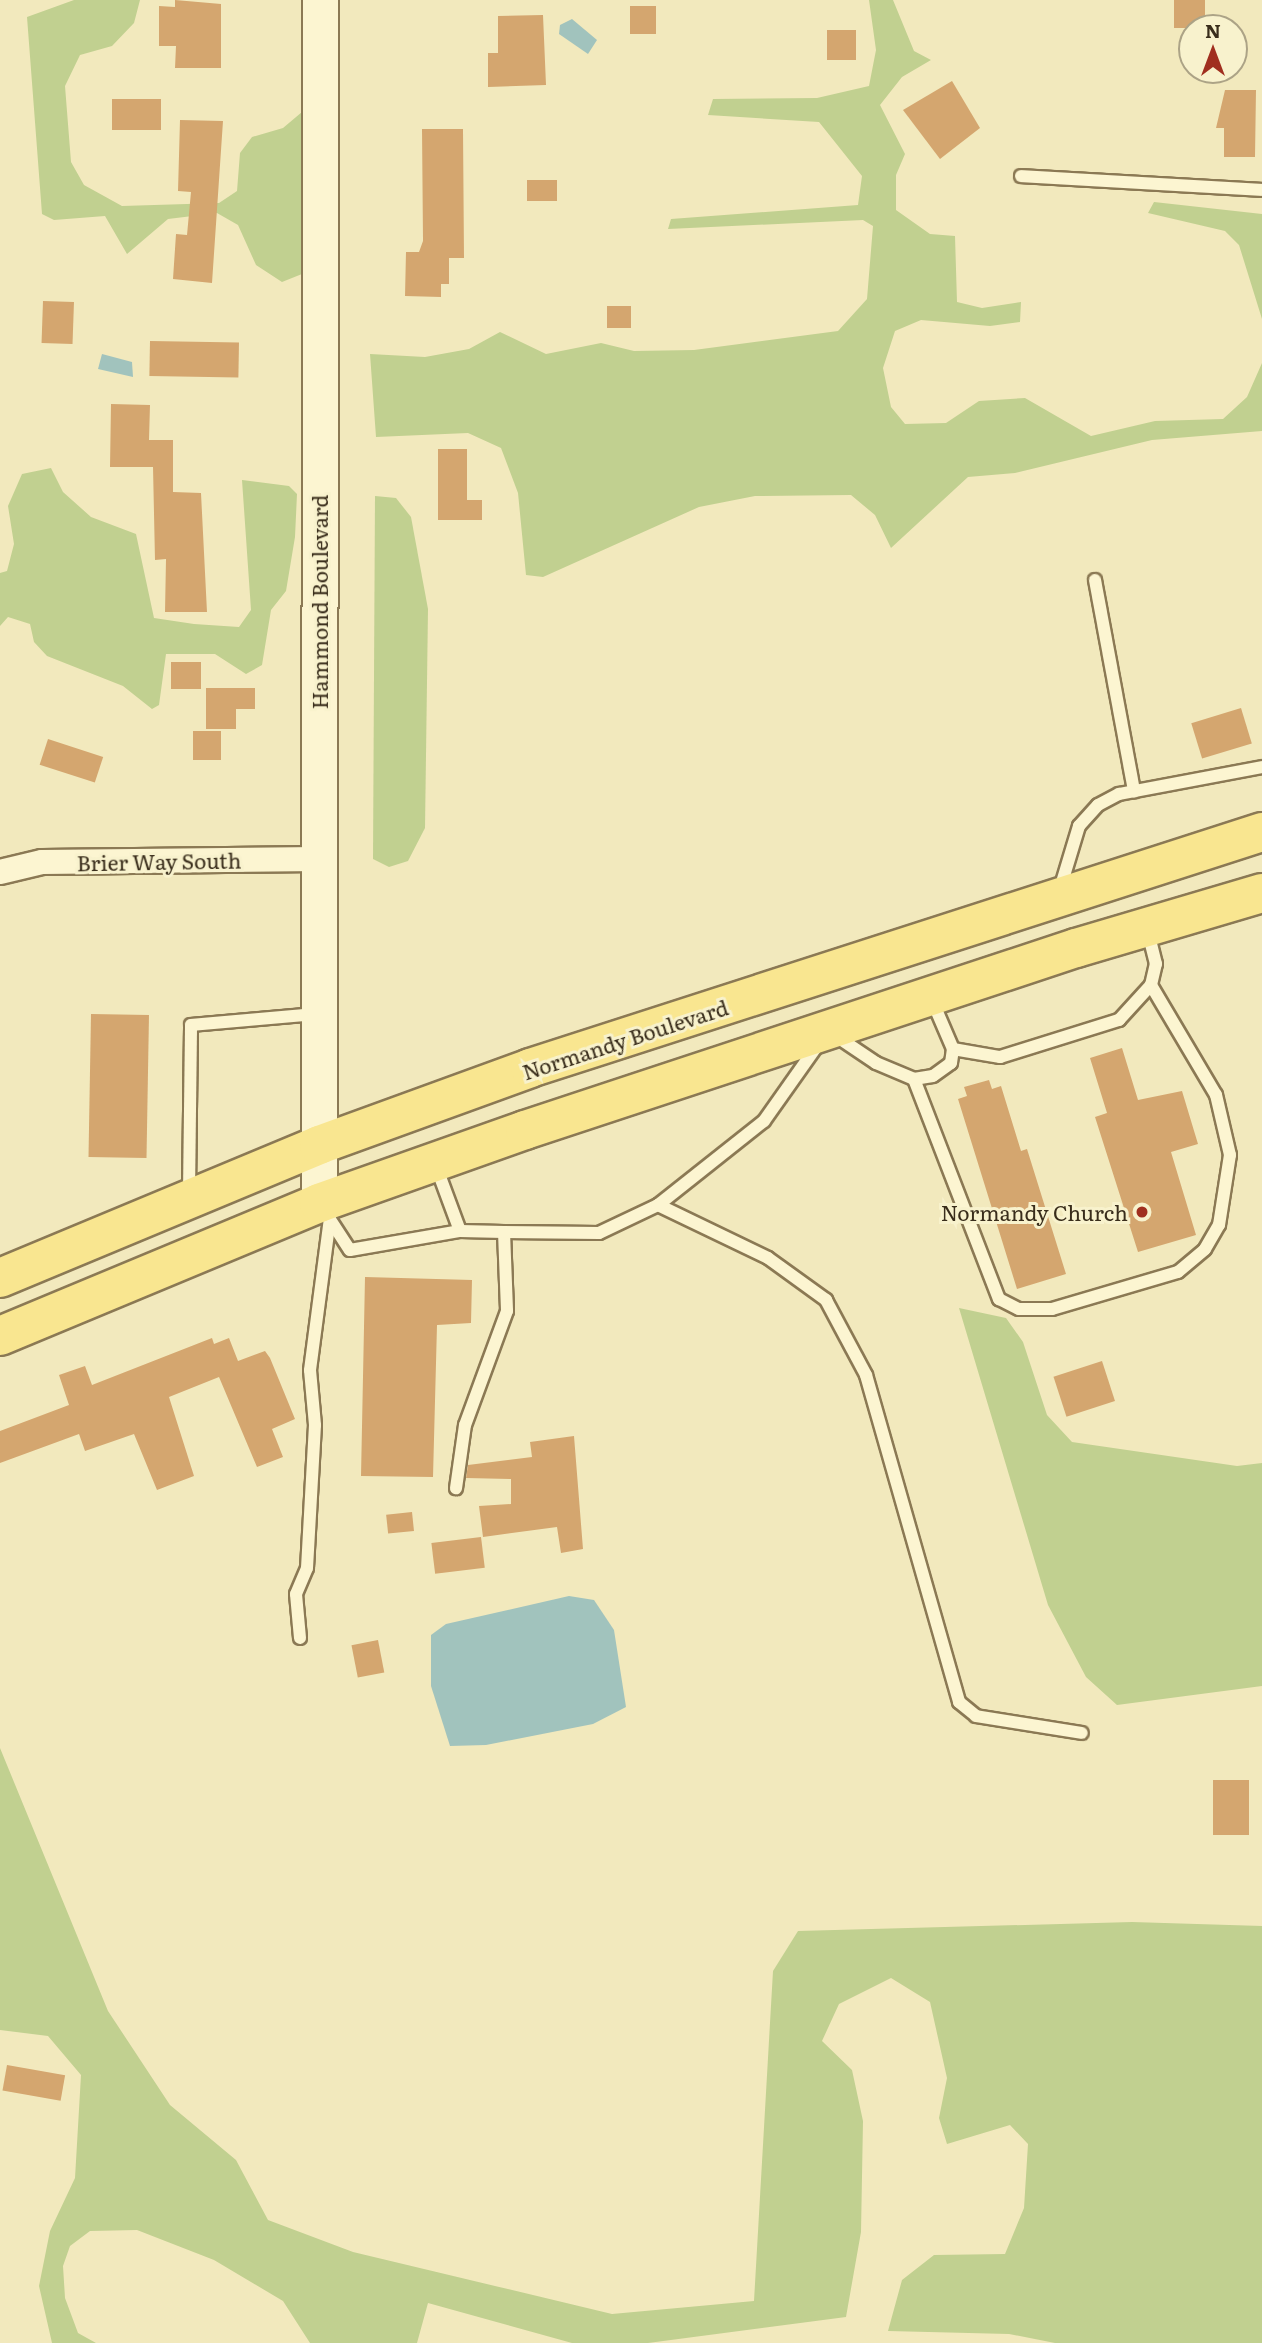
<!DOCTYPE html>
<style>
body{margin:0}
#map{position:relative;width:1262px;height:2343px;overflow:hidden;background:#f2e9bd;font-family:Literata,serif}
div>[style]{position:absolute}
[style*='--x']{left:calc(var(--x)*1px);top:calc(var(--y)*1px);width:calc(var(--w)*1px);rotate:calc(var(--a)*1deg)}
.green>*{inset:0;background:#c1d090}
.water>*{inset:0;background:#a1c3bd}
.building>*{inset:0;background:#d4a66f;transform-origin:0 0}
.roads{filter:drop-shadow(2px 0 #8b7954) drop-shadow(-2px 0 #8b7954) drop-shadow(0 2px #8b7954) drop-shadow(0 -2px #8b7954)}
.lane>*{height:12px;margin:-6px;padding:0 6px;transform-origin:6px;border-radius:6px;background:#fcf5d1}
.street>*{height:24px;margin:-12px;padding:0 12px;transform-origin:12px;border-radius:12px;background:#fcf5d1}
.secondary>*{height:35px;margin:-17.5px;padding:0 17.5px;transform-origin:17.5px;border-radius:17.5px;background:#fcf5d1}
.primary>*{height:38px;margin:-19px;padding:0 19px;transform-origin:19px;border-radius:19px;background:#f9e690}
.dots>*{width:19px;height:19px;translate:-50% -50%;box-sizing:border-box;border:4px solid #f8f2cd;border-radius:50%}
span{translate:-50% -50%;white-space:nowrap;text-align:center;line-height:1.15;-webkit-text-stroke:6px #f8f2cd;paint-order:stroke}
.street-label{font-size:21px;color:#392d1b}
.poi-label{font-size:21px;color:#392d1b}
.right{translate:-100% -50%;text-align:right}
.north{position:absolute;left:1178px;top:14px;width:70px;height:70px;box-sizing:border-box;background:#f8f2cd;border:2px solid #aca386;border-radius:50%;rotate:0deg;font-size:19px;font-weight:700;line-height:28px;text-align:center;color:#392d1b}
.north::after{content:'';display:block;margin:auto;width:24px;height:32px;background:#a02f1f;clip-path:polygon(50% 0,100% 100%,50% 72%,0 100%)}
</style>
<div id="map">
<div class="green">
<div style="clip-path:polygon(74px 0,140px 0,134px 23px,112px 46px,80px 55px,65px 86px,71px 162px,84px 185px,122px 206px,219px 203px,237px 191px,240px 153px,252px 137px,283px 128px,302px 112px,302px 274px,282px 282px,256px 265px,238px 225px,217px 213px,168px 219px,127px 254px,105px 216px,54px 220px,42px 214px,27px 17px)"></div>
<div style="clip-path:polygon(869px 0,893px 0,914px 51px,931px 60px,902px 77px,880px 105px,905px 154px,896px 175px,896px 210px,930px 234px,955px 236px,957px 302px,982px 308px,1021px 302px,1020px 322px,990px 326px,921px 320px,895px 331px,883px 368px,891px 407px,905px 424px,946px 423px,979px 401px,1025px 398px,1091px 436px,1155px 421px,1223px 419px,1247px 397px,1262px 363px,1262px 431px,1152px 440px,1015px 473px,968px 477px,891px 548px,875px 515px,851px 495px,755px 496px,699px 507px,543px 577px,526px 575px,518px 493px,501px 448px,468px 433px,376px 437px,370px 354px,425px 357px,469px 349px,500px 332px,546px 354px,601px 343px,634px 351px,694px 350px,838px 331px,867px 299px,873px 226px,863px 220px,668px 229px,671px 219px,858px 205px,862px 176px,819px 122px,708px 115px,713px 99px,817px 98px,869px 86px,876px 50px)"></div>
<div style="clip-path:polygon(1154px 202px,1262px 214px,1262px 319px,1239px 245px,1225px 231px,1148px 213px)"></div>
<div style="clip-path:polygon(51px 468px,63px 492px,91px 517px,136px 534px,154px 618px,194px 624px,239px 627px,251px 610px,242px 480px,289px 486px,297px 494px,295px 537px,286px 591px,271px 610px,262px 665px,246px 674px,215px 654px,166px 654px,159px 705px,152px 709px,123px 686px,47px 656px,34px 642px,30px 624px,8px 617px,0 626px,0 573px,7px 571px,14px 544px,8px 506px,22px 474px)"></div>
<div style="clip-path:polygon(375px 496px,396px 498px,411px 517px,428px 609px,425px 828px,408px 861px,389px 867px,373px 859px)"></div>
<div style="clip-path:polygon(959px 1308px,1006px 1318px,1023px 1342px,1047px 1415px,1072px 1442px,1237px 1466px,1262px 1463px,1262px 1686px,1117px 1705px,1086px 1677px,1048px 1605px)"></div>
<div style="clip-path:polygon(0 1748px,108px 2011px,170px 2105px,236px 2160px,268px 2220px,353px 2252px,612px 2314px,754px 2301px,773px 1971px,798px 1931px,1132px 1922px,1262px 1926px,1262px 2343px,1055px 2343px,1009px 2334px,888px 2331px,902px 2280px,934px 2255px,1005px 2254px,1024px 2208px,1028px 2144px,1010px 2125px,947px 2144px,939px 2118px,947px 2078px,930px 2002px,891px 1978px,839px 2004px,822px 2041px,852px 2070px,863px 2121px,861px 2232px,846px 2317px,648px 2343px,572px 2343px,428px 2303px,417px 2343px,310px 2343px,283px 2301px,214px 2260px,137px 2230px,90px 2231px,70px 2246px,63px 2266px,65px 2298px,78px 2333px,96px 2343px,52px 2343px,39px 2286px,50px 2231px,75px 2178px,81px 2075px,48px 2036px,0 2030px)"></div>
</div>
<div class="water">
<div style="clip-path:polygon(572px 19px,597px 40px,588px 54px,559px 34px,560px 25px)"></div>
<div style="clip-path:polygon(102px 354px,132px 362px,133px 377px,98px 369px)"></div>
<div style="clip-path:polygon(569px 1596px,594px 1600px,614px 1630px,626px 1707px,593px 1724px,486px 1745px,450px 1746px,431px 1686px,431px 1635px,446px 1624px)"></div>
</div>
<div class="building">
<div style="clip-path:polygon(175px 0,221px 4px,221px 68px,175px 68px,176px 46px,159px 46px,159px 6px,175px 7px)"></div>
<div style="left:1174px;top:0;width:31px;height:28px"></div>
<div style="left:656px;top:6px;width:28px;height:26px;rotate:90deg"></div>
<div style="clip-path:polygon(543px 15px,546px 85px,488px 87px,488px 53px,498px 53px,498px 16px)"></div>
<div style="left:827px;top:30px;width:29px;height:30px"></div>
<div style="clip-path:polygon(952px 81px,980px 128px,940px 159px,903px 110px)"></div>
<div style="clip-path:polygon(1225px 90px,1256px 90px,1255px 157px,1224px 157px,1224px 128px,1216px 128px)"></div>
<div style="left:112px;top:99px;width:49px;height:31px"></div>
<div style="clip-path:polygon(180px 120px,223px 121px,212px 283px,173px 279px,176px 234px,187px 235px,191px 192px,178px 191px)"></div>
<div style="clip-path:polygon(422px 129px,463px 129px,464px 258px,449px 258px,449px 284px,441px 284px,441px 297px,405px 296px,406px 252px,419px 252px,423px 241px)"></div>
<div style="left:527px;top:180px;width:30px;height:21px"></div>
<div style="left:43px;top:301px;width:31px;height:42px;rotate:2deg"></div>
<div style="left:607px;top:306px;width:24px;height:22px"></div>
<div style="left:150px;top:341px;width:89px;height:35px;rotate:1deg"></div>
<div style="clip-path:polygon(111px 404px,150px 405px,149px 440px,173px 440px,173px 492px,201px 493px,207px 612px,165px 612px,166px 559px,155px 560px,153px 467px,110px 467px)"></div>
<div style="clip-path:polygon(438px 449px,467px 449px,467px 500px,482px 500px,482px 520px,438px 520px)"></div>
<div style="left:171px;top:662px;width:30px;height:27px"></div>
<div style="clip-path:polygon(206px 688px,255px 688px,255px 709px,236px 709px,236px 729px,206px 729px)"></div>
<div style="left:1241px;top:708px;width:37px;height:52px;rotate:73deg"></div>
<div style="left:193px;top:731px;width:28px;height:29px"></div>
<div style="left:48px;top:739px;width:58px;height:27px;rotate:18deg"></div>
<div style="left:91px;top:1014px;width:58px;height:143px;rotate:1deg"></div>
<div style="clip-path:polygon(1122px 1048px,1138px 1100px,1182px 1091px,1198px 1144px,1171px 1152px,1196px 1235px,1138px 1252px,1095px 1117px,1107px 1113px,1090px 1058px)"></div>
<div style="clip-path:polygon(989px 1080px,992px 1089px,1001px 1086px,1021px 1151px,1027px 1149px,1066px 1274px,1017px 1289px,958px 1099px,967px 1096px,964px 1087px)"></div>
<div style="clip-path:polygon(365px 1277px,472px 1280px,471px 1323px,437px 1325px,433px 1477px,361px 1476px)"></div>
<div style="clip-path:polygon(212px 1338px,214px 1344px,229px 1338px,238px 1361px,265px 1351px,270px 1358px,295px 1419px,272px 1429px,283px 1457px,257px 1467px,219px 1377px,169px 1397px,194px 1476px,157px 1490px,134px 1434px,85px 1451px,79px 1434px,0 1463px,0 1431px,69px 1405px,59px 1375px,85px 1366px,92px 1385px)"></div>
<div style="left:1102px;top:1361px;width:42px;height:51px;rotate:72deg"></div>
<div style="clip-path:polygon(574px 1436px,583px 1549px,561px 1553px,557px 1527px,483px 1537px,479px 1506px,511px 1504px,511px 1479px,466px 1478px,468px 1465px,532px 1457px,530px 1442px)"></div>
<div style="left:412px;top:1512px;width:19px;height:26px;rotate:84deg"></div>
<div style="left:481px;top:1537px;width:31px;height:50px;rotate:83deg"></div>
<div style="left:378px;top:1640px;width:33px;height:27px;rotate:79deg"></div>
<div style="left:1213px;top:1780px;width:36px;height:55px"></div>
<div style="left:7px;top:2065px;width:59px;height:26px;rotate:10deg"></div>
</div>
<div class="roads">
<div class="lane">
<div style="--x:1021;--y:176;--w:241;--a:3.3"></div>
<div style="--x:1095;--y:580;--w:215;--a:79.5"></div>
<div style="--x:1060;--y:889;--w:66;--a:-73.2"></div>
<div style="--x:1079;--y:826;--w:28;--a:-48"></div>
<div style="--x:1098;--y:805;--w:24;--a:-28"></div>
<div style="--x:1119;--y:794;--w:146;--a:-10.7"></div>
<div style="--x:833;--y:1034;--w:52;--a:34"></div>
<div style="--x:876;--y:1063;--w:41;--a:22.8"></div>
<div style="--x:914;--y:1079;--w:19;--a:-9"></div>
<div style="--x:933;--y:1076;--w:22;--a:-36"></div>
<div style="--x:951;--y:1063;--w:14;--a:-82"></div>
<div style="--x:953;--y:1049;--w:53;--a:-113.2"></div>
<div style="--x:953;--y:1049;--w:48;--a:9.7"></div>
<div style="--x:1000;--y:1057;--w:125;--a:-17.3"></div>
<div style="--x:1119;--y:1020;--w:47;--a:-47.6"></div>
<div style="--x:1151;--y:985;--w:22;--a:-77"></div>
<div style="--x:1156;--y:964;--w:34;--a:-104"></div>
<div style="--x:914;--y:1079;--w:236;--a:68.9"></div>
<div style="--x:999;--y:1299;--w:22;--a:27"></div>
<div style="--x:1019;--y:1309;--w:33;--a:0"></div>
<div style="--x:1052;--y:1309;--w:131;--a:-16.4"></div>
<div style="--x:1178;--y:1272;--w:35;--a:-40"></div>
<div style="--x:1205;--y:1249;--w:28;--a:-60"></div>
<div style="--x:1219;--y:1225;--w:71;--a:-81.1"></div>
<div style="--x:1230;--y:1155;--w:62;--a:-103.1"></div>
<div style="--x:1216;--y:1095;--w:128;--a:-120.6"></div>
<div style="--x:436;--y:1166;--w:69;--a:69.7"></div>
<div style="--x:460;--y:1231;--w:44;--a:1.3"></div>
<div style="--x:504;--y:1232;--w:79;--a:87.8"></div>
<div style="--x:507;--y:1311;--w:121;--a:110.2"></div>
<div style="--x:465;--y:1425;--w:64;--a:98.1"></div>
<div style="--x:189;--y:1192;--w:167;--a:-89.3"></div>
<div style="--x:191;--y:1025;--w:125;--a:-5"></div>
<div style="--x:658;--y:1205;--w:122;--a:25.7"></div>
<div style="--x:768;--y:1258;--w:72;--a:35.9"></div>
<div style="--x:826;--y:1300;--w:85;--a:61.9"></div>
<div style="--x:866;--y:1375;--w:340;--a:74.1"></div>
<div style="--x:959;--y:1702;--w:22;--a:39"></div>
<div style="--x:976;--y:1716;--w:107;--a:9.1"></div>
<div style="--x:329;--y:1218;--w:38;--a:57"></div>
<div style="--x:350;--y:1250;--w:112;--a:-9.8"></div>
<div style="--x:504;--y:1232;--w:95;--a:0.6"></div>
<div style="--x:599;--y:1233;--w:65;--a:-25.4"></div>
<div style="--x:658;--y:1205;--w:135;--a:-38.4"></div>
<div style="--x:764;--y:1121;--w:95;--a:-54.8"></div>
<div style="--x:300;--y:1638;--w:44;--a:-95.2"></div>
<div style="--x:296;--y:1594;--w:28;--a:-67"></div>
<div style="--x:307;--y:1568;--w:143;--a:-86.8"></div>
<div style="--x:315;--y:1425;--w:55;--a:-95.2"></div>
<div style="--x:310;--y:1370;--w:152;--a:-82.5"></div>
</div>
<div class="street">
<div style="--x:0;--y:872;--w:43;--a:-13.4"></div>
<div style="--x:42;--y:862;--w:276;--a:-0.6"></div>
</div>
<div class="secondary">
<div style="--x:319;--y:1203;--w:1203;--a:-89.95"></div>
</div>
<div class="primary">
<div style="--x:0;--y:1278;--w:346;--a:-22.6"></div>
<div style="--x:319;--y:1145;--w:225;--a:-20"></div>
<div style="--x:530;--y:1068;--w:769;--a:-17.87"></div>
<div style="--x:0;--y:1336;--w:346;--a:-22.6"></div>
<div style="--x:319;--y:1203;--w:219;--a:-19.5"></div>
<div style="--x:525;--y:1130;--w:580;--a:-18.28"></div>
<div style="--x:1076;--y:948;--w:194;--a:-16.5"></div>
</div>
</div>
<div class="dots">
<div style="left:1142px;top:1212px;background:#a02f1f"></div>
</div>
<div class="street-label">
<span style="left:319px;top:602px;rotate:-90deg">Hammond Boulevard</span>
<span style="left:159px;top:861px;rotate:-1deg">Brier Way South</span>
<span style="left:625px;top:1039px;rotate:-18deg">Normandy Boulevard</span>
</div>
<div class="poi-label">
<span class="right" style="left:1128px;top:1212px">Normandy Church</span>
</div>
<div class="north">N</div>
</div>
